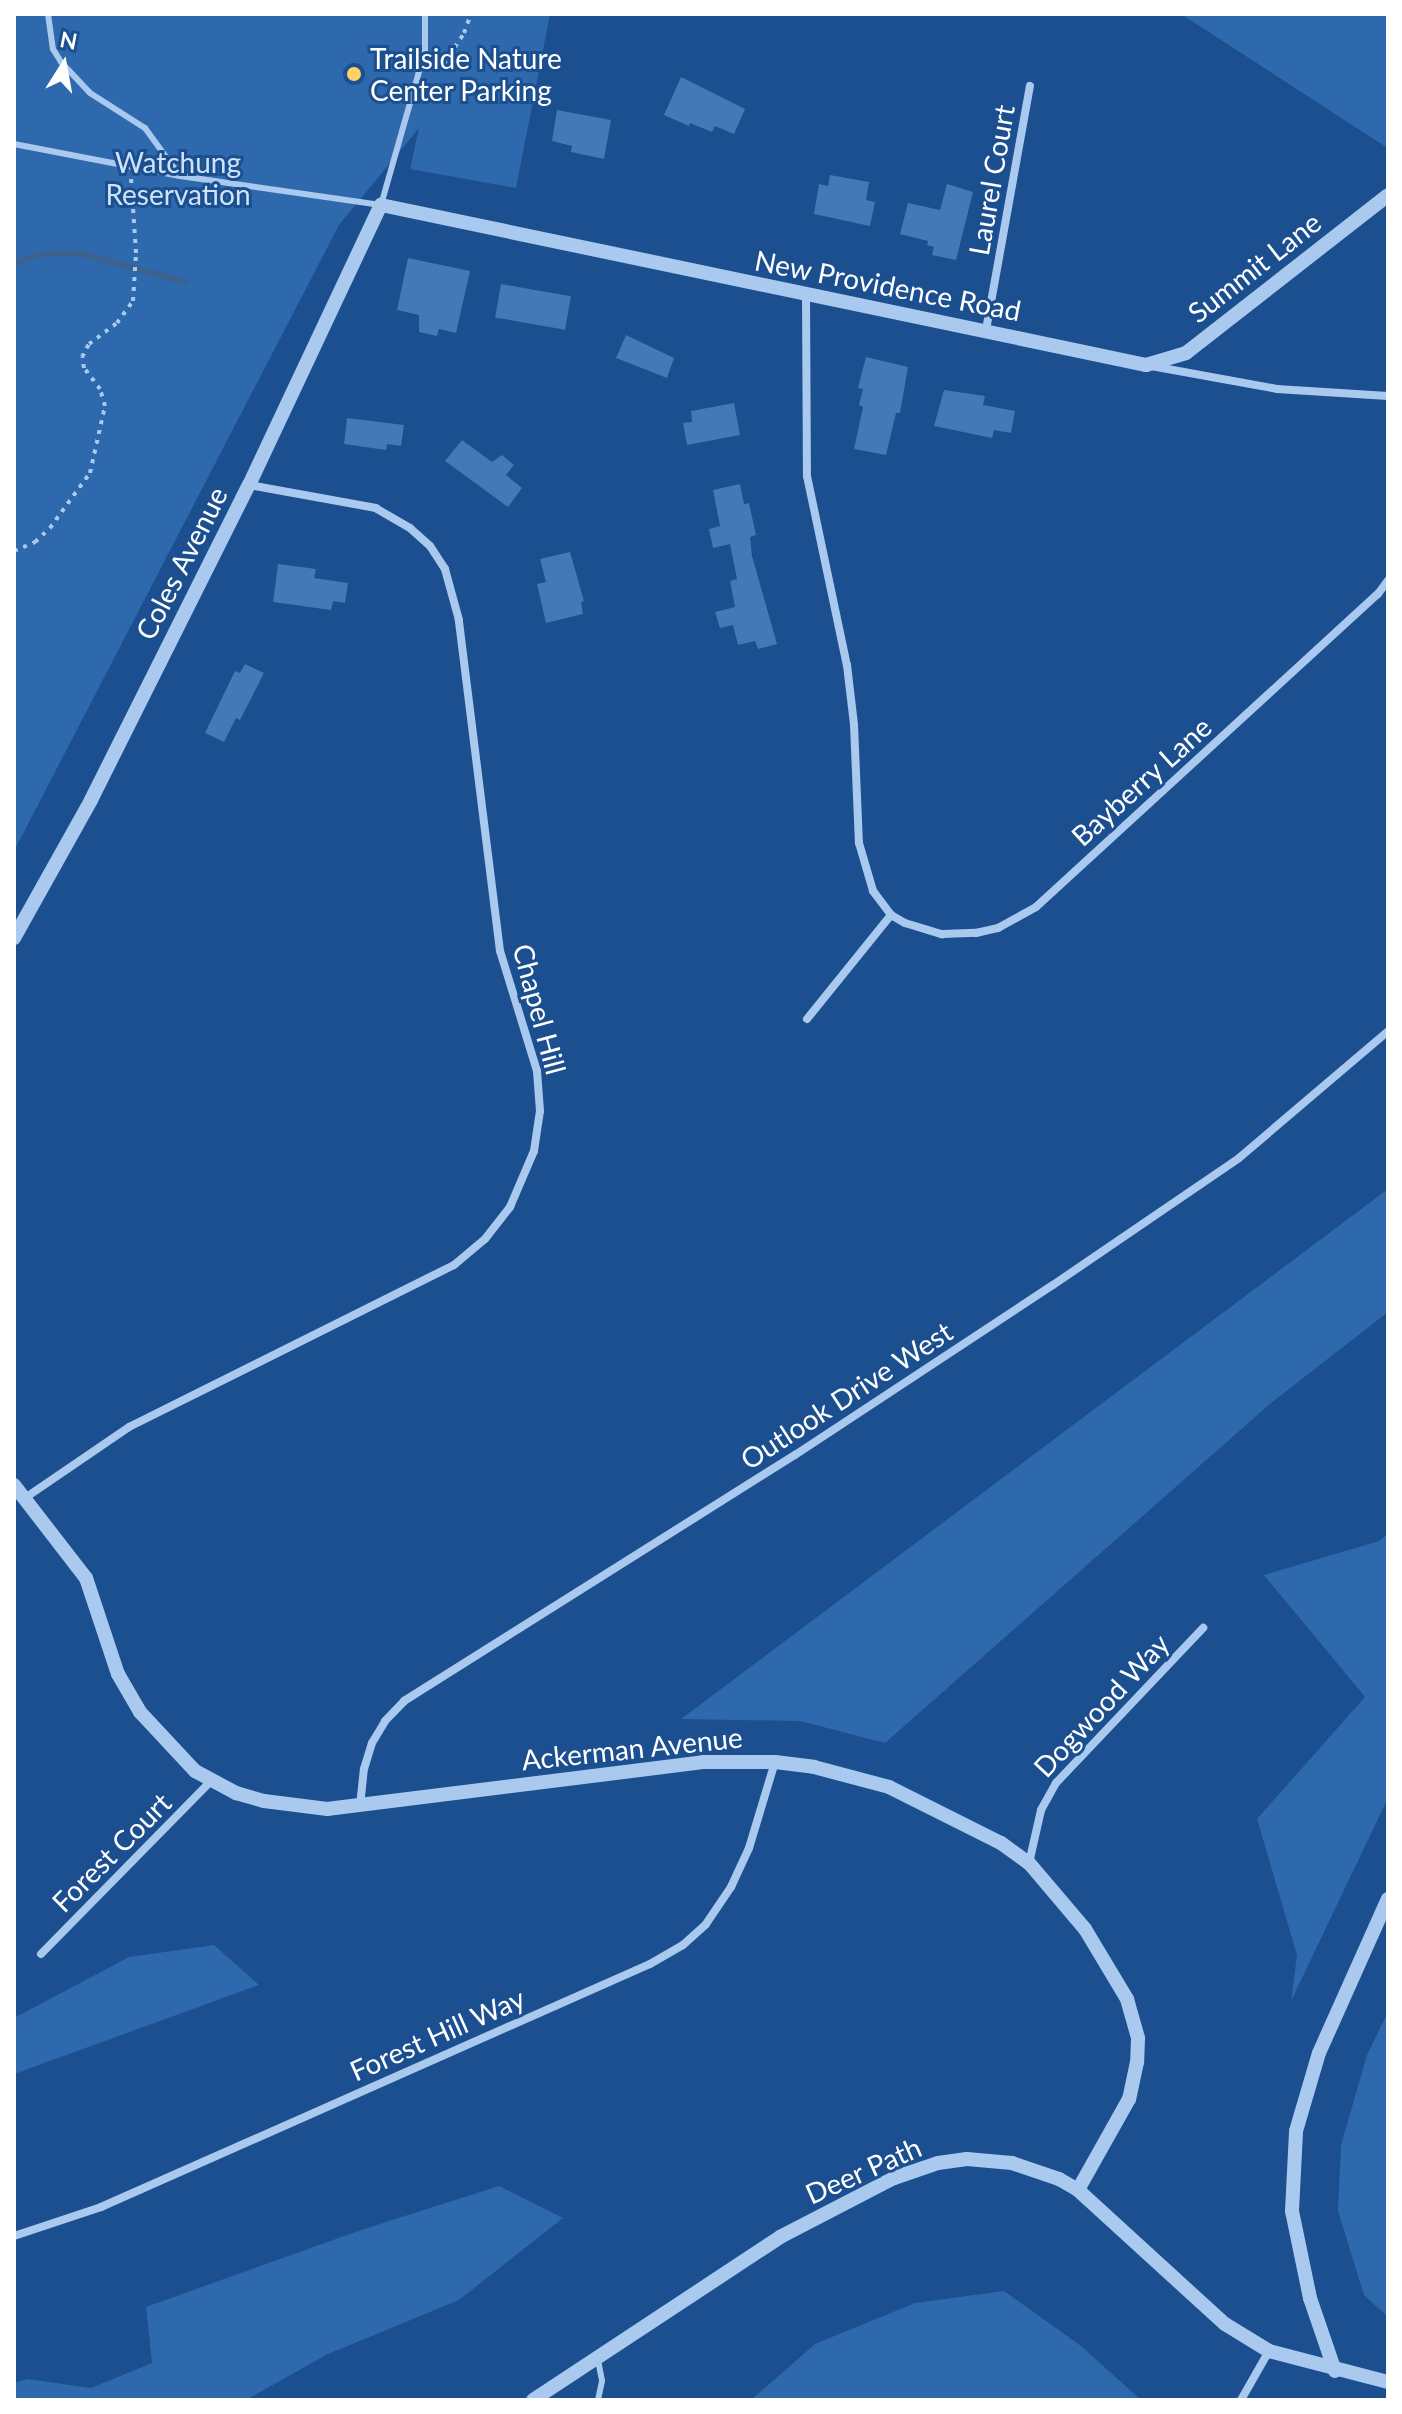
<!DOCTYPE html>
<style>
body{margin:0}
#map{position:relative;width:1402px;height:2414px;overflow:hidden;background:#1b4f8f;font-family:Lato,sans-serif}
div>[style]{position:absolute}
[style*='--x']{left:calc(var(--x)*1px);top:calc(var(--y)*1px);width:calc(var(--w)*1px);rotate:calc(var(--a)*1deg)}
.green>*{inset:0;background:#2e69ad}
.stream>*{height:6px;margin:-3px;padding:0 3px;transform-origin:3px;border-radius:3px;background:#3c6290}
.building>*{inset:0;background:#4478b7;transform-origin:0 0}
.path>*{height:4px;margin-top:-2px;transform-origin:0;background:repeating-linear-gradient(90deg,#a9c9ee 0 4px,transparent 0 10px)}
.service>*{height:6px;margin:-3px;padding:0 3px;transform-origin:3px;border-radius:3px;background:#a9c9ee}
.minor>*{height:8px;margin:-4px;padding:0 4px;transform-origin:4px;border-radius:4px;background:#a9c9ee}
.tertiary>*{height:14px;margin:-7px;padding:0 7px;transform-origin:7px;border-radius:7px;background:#a9c9ee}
.dots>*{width:22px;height:22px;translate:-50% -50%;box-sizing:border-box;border:4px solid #1b4f8f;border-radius:50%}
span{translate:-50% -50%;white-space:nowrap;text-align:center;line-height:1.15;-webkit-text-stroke:6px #1b4f8f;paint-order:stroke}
.poi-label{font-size:28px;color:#fff}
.left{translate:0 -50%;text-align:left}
.park-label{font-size:28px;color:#cfe3fa}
.street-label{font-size:28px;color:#fff}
.frame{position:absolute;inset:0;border:16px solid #fff;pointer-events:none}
.north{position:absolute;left:24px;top:24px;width:80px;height:80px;-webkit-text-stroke:6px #1b4f8f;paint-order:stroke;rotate:11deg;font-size:22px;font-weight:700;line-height:32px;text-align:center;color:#fff}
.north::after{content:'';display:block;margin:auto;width:28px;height:36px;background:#fff;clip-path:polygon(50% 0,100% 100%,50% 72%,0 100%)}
</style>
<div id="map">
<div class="green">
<div style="clip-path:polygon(14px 14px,550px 14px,516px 188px,410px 169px,419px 128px,339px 225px,14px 851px)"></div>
<div style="clip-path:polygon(1181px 14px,1388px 14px,1388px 146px,1386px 147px)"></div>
<div style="clip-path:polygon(1388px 1189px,1388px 1312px,1271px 1403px,885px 1743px,800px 1721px,681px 1719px)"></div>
<div style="clip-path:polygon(1388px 1534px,1388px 1798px,1291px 2001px,1297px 1955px,1257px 1819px,1365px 1697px,1264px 1575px,1379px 1541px)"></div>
<div style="clip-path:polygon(214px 1945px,259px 1985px,14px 2074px,14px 2018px,129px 1957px)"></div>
<div style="clip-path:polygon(1388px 2012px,1388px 2317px,1364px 2295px,1338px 2211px,1341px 2145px,1367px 2055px)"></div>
<div style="clip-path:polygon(499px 2186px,563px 2218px,459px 2300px,328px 2354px,246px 2400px,14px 2400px,14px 2383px,27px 2379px,91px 2388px,152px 2363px,146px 2307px,361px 2230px)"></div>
<div style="clip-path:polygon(1004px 2291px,1081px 2346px,1141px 2400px,751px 2400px,815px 2344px,915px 2303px)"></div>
</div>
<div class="stream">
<div style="--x:14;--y:263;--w:28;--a:-18"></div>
<div style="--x:41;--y:254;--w:37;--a:-2"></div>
<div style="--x:78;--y:253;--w:112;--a:15"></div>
</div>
<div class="building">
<div style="clip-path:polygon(681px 77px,745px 109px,734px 134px,715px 126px,712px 132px,690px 123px,689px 126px,664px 115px)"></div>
<div style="clip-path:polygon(557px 110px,611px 120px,604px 159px,571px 152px,572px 146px,552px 141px)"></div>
<div style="clip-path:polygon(830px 175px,869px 182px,866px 200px,875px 202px,870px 226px,814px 214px,819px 184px,828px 186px)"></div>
<div style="clip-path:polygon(947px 184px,973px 192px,956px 260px,932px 255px,934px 247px,927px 245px,928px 241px,900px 234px,908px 203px,940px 210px)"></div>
<div style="clip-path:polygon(408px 258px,470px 271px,456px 333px,439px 329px,437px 336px,419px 332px,419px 315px,397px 310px)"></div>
<div style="left:501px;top:284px;width:71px;height:34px;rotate:10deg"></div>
<div style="clip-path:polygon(626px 335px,674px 358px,667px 378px,616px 358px)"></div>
<div style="clip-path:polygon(866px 357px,908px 367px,900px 413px,896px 413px,886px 455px,854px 449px,863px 407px,859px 405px,863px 389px,858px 388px)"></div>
<div style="clip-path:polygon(944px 390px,985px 396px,983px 405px,1015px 411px,1011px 433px,994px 430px,992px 438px,934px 426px)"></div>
<div style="clip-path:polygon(734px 403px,740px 435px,687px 445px,683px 423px,692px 422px,691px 411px)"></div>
<div style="clip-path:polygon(347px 418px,404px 425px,401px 446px,387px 444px,386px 450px,344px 444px)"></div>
<div style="clip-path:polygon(462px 440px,492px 462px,502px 455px,514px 465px,506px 475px,522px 488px,508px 507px,445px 461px)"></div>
<div style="clip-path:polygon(740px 484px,744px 504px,749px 503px,756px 535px,750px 537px,752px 556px,777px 644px,758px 649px,755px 641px,738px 645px,733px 625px,720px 628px,715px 612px,735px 607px,730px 581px,737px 579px,730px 544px,713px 548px,709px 529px,720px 526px,713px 490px)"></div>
<div style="clip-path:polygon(570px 552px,584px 601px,581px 602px,583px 614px,546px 623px,537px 584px,546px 582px,540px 559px)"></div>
<div style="clip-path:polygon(278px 564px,316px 569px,314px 578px,348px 583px,345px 603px,333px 601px,331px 610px,273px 602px)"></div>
<div style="clip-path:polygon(245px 664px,264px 673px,240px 720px,236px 718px,224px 742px,205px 733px,235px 671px,240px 673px)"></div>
</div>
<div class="path">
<div style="--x:433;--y:69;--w:12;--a:-24"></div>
<div style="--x:444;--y:64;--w:37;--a:-57"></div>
<div style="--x:464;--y:33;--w:20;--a:-70"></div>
<div style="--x:14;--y:551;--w:23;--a:-23"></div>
<div style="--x:35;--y:542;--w:21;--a:-43"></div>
<div style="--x:50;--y:528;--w:68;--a:-54"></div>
<div style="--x:90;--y:473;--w:69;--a:-77.4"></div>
<div style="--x:105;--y:406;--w:18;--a:-106"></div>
<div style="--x:100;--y:389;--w:26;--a:-127"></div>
<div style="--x:84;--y:368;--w:11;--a:-100"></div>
<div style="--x:82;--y:357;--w:15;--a:-62"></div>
<div style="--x:89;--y:344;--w:35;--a:-37"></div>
<div style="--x:117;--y:323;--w:27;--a:-54"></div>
<div style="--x:133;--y:301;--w:48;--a:-86.4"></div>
<div style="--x:136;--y:253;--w:75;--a:-93.8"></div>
</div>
<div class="service">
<div style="--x:48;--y:14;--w:35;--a:82"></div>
<div style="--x:53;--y:49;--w:15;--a:58"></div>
<div style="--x:61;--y:62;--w:42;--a:46.9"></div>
<div style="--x:90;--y:93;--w:65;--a:32.5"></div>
<div style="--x:145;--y:128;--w:59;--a:53.9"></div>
<div style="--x:14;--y:144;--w:169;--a:10.9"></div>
<div style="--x:180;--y:176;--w:203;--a:8.2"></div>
<div style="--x:381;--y:205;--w:160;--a:-74.1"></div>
<div style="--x:425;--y:51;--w:37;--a:-90"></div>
<div style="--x:598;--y:2360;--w:21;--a:79"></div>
<div style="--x:602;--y:2381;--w:19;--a:102"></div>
</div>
<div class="minor">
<div style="--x:806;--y:295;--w:181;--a:89.7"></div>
<div style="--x:807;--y:476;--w:193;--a:78.1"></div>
<div style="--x:847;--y:665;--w:60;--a:83.3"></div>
<div style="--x:854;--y:725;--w:118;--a:87.6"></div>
<div style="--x:859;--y:843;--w:50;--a:73.7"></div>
<div style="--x:873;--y:891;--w:30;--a:53"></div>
<div style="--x:891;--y:915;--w:16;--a:30"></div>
<div style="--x:905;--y:923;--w:39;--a:17"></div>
<div style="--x:942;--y:934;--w:34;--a:-2"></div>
<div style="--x:976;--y:933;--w:23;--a:-13"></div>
<div style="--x:998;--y:928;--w:43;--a:-28.9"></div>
<div style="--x:1036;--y:907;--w:464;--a:-42.5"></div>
<div style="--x:1378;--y:594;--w:17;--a:-54"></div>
<div style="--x:986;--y:330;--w:248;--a:-79.8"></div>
<div style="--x:1151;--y:366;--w:128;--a:10.3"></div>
<div style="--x:1277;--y:389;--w:111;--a:3.6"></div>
<div style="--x:807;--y:1019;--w:134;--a:-51.1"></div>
<div style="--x:25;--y:1498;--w:126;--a:-34.3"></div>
<div style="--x:129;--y:1427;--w:363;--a:-26.5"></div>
<div style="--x:454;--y:1265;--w:40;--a:-40"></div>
<div style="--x:485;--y:1239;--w:41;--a:-52"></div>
<div style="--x:510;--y:1207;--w:61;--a:-66.8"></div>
<div style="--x:534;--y:1151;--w:40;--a:-81.5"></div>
<div style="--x:540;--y:1111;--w:40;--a:-94.3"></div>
<div style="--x:537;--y:1071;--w:126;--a:-107.1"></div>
<div style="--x:500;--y:951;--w:334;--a:-97.1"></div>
<div style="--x:459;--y:620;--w:53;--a:-105.4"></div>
<div style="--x:445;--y:569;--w:27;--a:-123"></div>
<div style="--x:430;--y:546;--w:27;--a:-138"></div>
<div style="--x:410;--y:528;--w:39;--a:-150"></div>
<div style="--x:376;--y:508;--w:129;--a:-169.7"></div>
<div style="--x:360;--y:1806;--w:37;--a:-84"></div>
<div style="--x:364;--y:1769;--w:27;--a:-73"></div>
<div style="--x:372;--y:1743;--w:26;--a:-59"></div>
<div style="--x:385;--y:1721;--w:28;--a:-46"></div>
<div style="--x:404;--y:1701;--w:462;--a:-32.2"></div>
<div style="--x:795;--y:1455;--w:309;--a:-33.4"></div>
<div style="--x:1053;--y:1285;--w:225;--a:-34.3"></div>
<div style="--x:1239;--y:1158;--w:196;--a:-40.4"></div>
<div style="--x:1029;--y:1863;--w:54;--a:-77.2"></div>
<div style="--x:1041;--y:1810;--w:31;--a:-61"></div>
<div style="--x:1056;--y:1783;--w:214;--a:-46.5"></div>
<div style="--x:41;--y:1954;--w:243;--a:-45.5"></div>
<div style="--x:14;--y:2236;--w:92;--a:-18.4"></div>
<div style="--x:101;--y:2207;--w:600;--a:-23.88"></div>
<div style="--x:650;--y:1964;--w:38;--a:-30"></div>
<div style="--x:683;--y:1945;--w:31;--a:-42"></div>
<div style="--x:706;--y:1924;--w:45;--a:-56"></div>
<div style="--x:731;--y:1887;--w:43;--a:-65.2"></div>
<div style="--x:749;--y:1848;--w:90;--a:-73.2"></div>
<div style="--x:1241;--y:2400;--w:56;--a:-60.3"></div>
</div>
<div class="tertiary">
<div style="--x:14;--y:938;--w:158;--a:-60.8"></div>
<div style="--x:91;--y:800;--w:352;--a:-63.4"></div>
<div style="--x:249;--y:485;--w:310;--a:-64.8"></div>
<div style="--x:381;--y:205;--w:782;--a:11.81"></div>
<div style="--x:1146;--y:365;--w:42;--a:-16.7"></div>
<div style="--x:1186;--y:353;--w:256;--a:-38"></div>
<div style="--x:14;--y:1485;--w:118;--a:52.3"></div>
<div style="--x:86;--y:1578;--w:101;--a:71.6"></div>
<div style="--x:118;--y:1674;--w:44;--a:59.9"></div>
<div style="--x:140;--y:1712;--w:81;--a:47"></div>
<div style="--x:195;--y:1771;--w:47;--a:28.2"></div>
<div style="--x:236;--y:1793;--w:29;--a:16"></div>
<div style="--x:264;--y:1801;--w:64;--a:7.2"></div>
<div style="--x:327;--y:1809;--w:379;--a:-7.1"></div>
<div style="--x:703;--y:1762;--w:72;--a:0"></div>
<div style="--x:775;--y:1762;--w:39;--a:7"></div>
<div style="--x:814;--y:1767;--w:78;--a:14.9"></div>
<div style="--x:889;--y:1787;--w:125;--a:26.6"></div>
<div style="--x:1001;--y:1843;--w:34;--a:36"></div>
<div style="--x:1029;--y:1863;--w:87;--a:49.7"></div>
<div style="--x:1085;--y:1929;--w:82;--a:59"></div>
<div style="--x:1127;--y:1999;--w:41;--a:74.2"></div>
<div style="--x:1138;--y:2038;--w:24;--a:92"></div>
<div style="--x:1137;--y:2062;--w:38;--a:102"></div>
<div style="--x:1129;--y:2099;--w:104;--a:119.3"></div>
<div style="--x:1335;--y:2371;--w:77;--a:-108.9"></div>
<div style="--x:1310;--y:2298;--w:89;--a:-101.7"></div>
<div style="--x:1292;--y:2211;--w:80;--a:-87.1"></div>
<div style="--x:1296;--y:2131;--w:81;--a:-73.6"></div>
<div style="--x:1319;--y:2053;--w:169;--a:-65.9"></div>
<div style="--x:533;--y:2400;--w:296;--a:-33.4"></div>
<div style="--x:780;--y:2237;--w:128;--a:-27.4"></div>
<div style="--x:894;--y:2178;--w:46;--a:-18.8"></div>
<div style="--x:938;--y:2163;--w:29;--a:-8"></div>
<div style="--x:967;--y:2159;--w:45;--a:5.1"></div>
<div style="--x:1012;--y:2163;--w:50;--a:18.8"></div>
<div style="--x:1059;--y:2179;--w:22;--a:30"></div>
<div style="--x:1078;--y:2190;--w:199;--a:42.4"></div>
<div style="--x:1225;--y:2324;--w:52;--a:31.5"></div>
<div style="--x:1269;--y:2351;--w:123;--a:14.6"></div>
</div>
<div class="dots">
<div style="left:354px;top:74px;background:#ffd166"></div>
</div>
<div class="poi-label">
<span class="left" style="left:370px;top:74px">Trailside Nature<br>Center Parking</span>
</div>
<div class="park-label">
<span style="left:178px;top:178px">Watchung<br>Reservation</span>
</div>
<div class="street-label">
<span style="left:991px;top:180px;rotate:-80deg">Laurel Court</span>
<span style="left:1254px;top:267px;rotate:-38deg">Summit Lane</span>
<span style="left:888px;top:285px;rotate:11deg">New Providence Road</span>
<span style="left:181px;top:563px;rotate:-63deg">Coles Avenue</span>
<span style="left:1141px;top:781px;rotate:-42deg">Bayberry Lane</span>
<span style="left:540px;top:1009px;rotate:75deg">Chapel Hill</span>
<span style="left:846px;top:1395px;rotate:-33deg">Outlook Drive West</span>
<span style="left:1101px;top:1705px;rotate:-47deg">Dogwood Way</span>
<span style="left:632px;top:1748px;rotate:-6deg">Ackerman Avenue</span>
<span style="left:111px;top:1852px;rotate:-45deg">Forest Court</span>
<span style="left:437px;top:2034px;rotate:-24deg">Forest Hill Way</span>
<span style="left:863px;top:2170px;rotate:-24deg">Deer Path</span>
</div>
<div class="frame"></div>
<div class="north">N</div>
</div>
